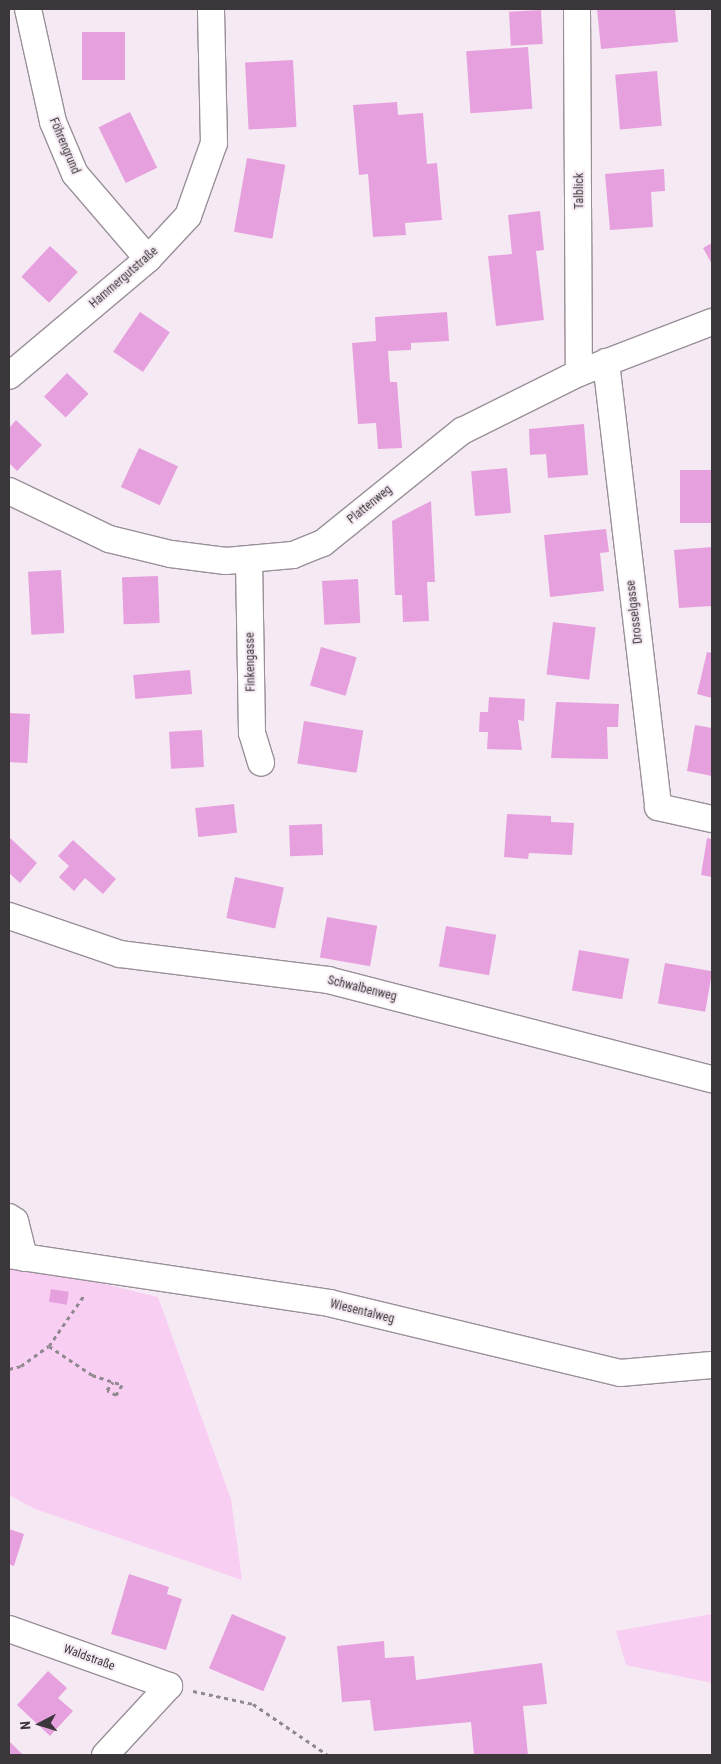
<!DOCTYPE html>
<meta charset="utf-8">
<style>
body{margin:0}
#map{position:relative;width:721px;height:1764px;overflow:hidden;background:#f5eaf3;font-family:"Roboto Condensed",sans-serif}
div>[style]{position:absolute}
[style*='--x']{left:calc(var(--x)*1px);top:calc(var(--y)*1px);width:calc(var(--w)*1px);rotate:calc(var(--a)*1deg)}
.green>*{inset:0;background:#f9cef3}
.building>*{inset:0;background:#e7a0de;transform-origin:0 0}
.path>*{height:3px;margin-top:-1.5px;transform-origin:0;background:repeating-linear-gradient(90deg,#90898f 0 4px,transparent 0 8px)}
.roads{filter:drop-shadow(1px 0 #9a9099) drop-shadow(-1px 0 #9a9099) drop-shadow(0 1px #9a9099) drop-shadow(0 -1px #9a9099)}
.minor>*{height:26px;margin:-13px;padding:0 13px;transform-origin:13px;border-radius:13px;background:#fff}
span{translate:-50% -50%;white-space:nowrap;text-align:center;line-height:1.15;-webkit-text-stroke:4px #f5eaf3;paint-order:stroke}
.street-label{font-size:12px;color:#3a363a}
.frame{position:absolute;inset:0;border:10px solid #3a363a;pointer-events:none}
.north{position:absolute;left:15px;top:1699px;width:50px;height:50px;-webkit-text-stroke:4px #f5eaf3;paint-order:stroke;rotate:265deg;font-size:14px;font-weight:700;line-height:20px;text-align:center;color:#3a363a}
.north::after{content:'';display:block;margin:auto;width:18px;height:22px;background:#3a363a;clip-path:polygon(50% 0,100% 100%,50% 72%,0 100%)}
</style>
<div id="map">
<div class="green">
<div style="clip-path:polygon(9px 1261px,158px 1297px,231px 1499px,242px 1580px,35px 1509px,9px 1495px)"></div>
<div style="clip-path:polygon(712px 1614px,712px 1683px,626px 1665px,616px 1631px)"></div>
</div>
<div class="building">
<div style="clip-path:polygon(597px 9px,675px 9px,678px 42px,601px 49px)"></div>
<div style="left:541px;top:10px;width:34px;height:32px;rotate:87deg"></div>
<div style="left:82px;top:32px;width:43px;height:48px"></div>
<div style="left:528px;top:47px;width:62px;height:62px;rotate:86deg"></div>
<div style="left:293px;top:60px;width:67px;height:48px;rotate:87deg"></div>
<div style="left:657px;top:71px;width:55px;height:42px;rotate:85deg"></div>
<div style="clip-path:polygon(397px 102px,398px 115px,423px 113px,427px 164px,437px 163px,442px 220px,405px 223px,406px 235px,373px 237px,368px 174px,359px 175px,353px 105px)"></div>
<div style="left:130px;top:112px;width:62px;height:35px;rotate:64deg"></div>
<div style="left:247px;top:158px;width:39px;height:75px;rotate:10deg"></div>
<div style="clip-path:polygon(664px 169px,665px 191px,651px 192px,653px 227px,610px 230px,605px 174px)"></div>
<div style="clip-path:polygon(540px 211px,544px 250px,536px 251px,544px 320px,496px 326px,488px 256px,512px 254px,508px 215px)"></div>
<div style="clip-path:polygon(712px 243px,712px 264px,703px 248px)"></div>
<div style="left:50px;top:246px;width:38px;height:42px;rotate:43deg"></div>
<div style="left:140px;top:312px;width:36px;height:48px;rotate:34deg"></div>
<div style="clip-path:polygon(447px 312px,449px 341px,411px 343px,411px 350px,388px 351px,390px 382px,397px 382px,402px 448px,378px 449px,376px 423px,358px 424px,352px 343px,376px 341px,375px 317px)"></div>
<div style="left:67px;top:373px;width:30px;height:33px;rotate:44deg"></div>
<div style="clip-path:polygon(16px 420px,42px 445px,17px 471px,9px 463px,9px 428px)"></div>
<div style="clip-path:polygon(584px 424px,588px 475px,548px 478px,546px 454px,530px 455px,529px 429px)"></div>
<div style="left:139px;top:448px;width:43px;height:43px;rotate:25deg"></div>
<div style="left:507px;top:468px;width:45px;height:36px;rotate:85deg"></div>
<div style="left:712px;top:470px;width:53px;height:32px;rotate:90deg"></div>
<div style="clip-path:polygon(431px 501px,435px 582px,427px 582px,429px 621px,403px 622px,402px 595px,395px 595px,392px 521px)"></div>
<div style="clip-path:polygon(606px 529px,609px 552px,600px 553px,604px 591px,550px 597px,544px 535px)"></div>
<div style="clip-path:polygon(712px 547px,712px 606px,679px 608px,674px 550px)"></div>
<div style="left:61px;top:570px;width:63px;height:33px;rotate:87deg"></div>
<div style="left:158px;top:576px;width:47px;height:36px;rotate:88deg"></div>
<div style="left:358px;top:579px;width:44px;height:36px;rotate:87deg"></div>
<div style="left:553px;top:622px;width:43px;height:53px;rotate:7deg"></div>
<div style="left:321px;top:647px;width:37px;height:40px;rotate:16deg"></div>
<div style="clip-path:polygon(707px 652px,712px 653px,712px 698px,697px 694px)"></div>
<div style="left:190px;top:670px;width:24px;height:57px;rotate:85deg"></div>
<div style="clip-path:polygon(489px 697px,525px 699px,524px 721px,518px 720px,522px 750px,487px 749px,488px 732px,479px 732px,480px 712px,488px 712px)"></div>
<div style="clip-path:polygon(556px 702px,619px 704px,618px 727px,607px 727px,608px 759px,551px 758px)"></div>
<div style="left:9px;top:713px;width:21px;height:49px;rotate:3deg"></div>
<div style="left:304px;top:721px;width:60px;height:43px;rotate:9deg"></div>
<div style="clip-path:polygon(695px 725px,712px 728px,712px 776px,687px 771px)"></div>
<div style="left:202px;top:730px;width:37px;height:33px;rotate:87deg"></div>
<div style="left:234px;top:804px;width:29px;height:39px;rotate:84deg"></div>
<div style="clip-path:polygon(507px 814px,551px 816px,551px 822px,574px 823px,572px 855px,529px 853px,528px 859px,504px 857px)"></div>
<div style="left:322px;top:824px;width:31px;height:33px;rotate:88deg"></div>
<div style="clip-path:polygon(9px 837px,37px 863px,20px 883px,9px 873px)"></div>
<div style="clip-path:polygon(707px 838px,712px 839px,712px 877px,701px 875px)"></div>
<div style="clip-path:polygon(73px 840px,116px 879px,103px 894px,85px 878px,74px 891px,59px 877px,69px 866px,58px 856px)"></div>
<div style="left:235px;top:877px;width:50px;height:42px;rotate:12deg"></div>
<div style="left:327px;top:917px;width:51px;height:41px;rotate:10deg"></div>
<div style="left:446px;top:926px;width:51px;height:41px;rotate:10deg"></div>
<div style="left:579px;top:950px;width:51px;height:41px;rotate:10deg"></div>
<div style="left:665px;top:963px;width:48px;height:41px;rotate:10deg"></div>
<div style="left:51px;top:1289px;width:18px;height:13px;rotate:9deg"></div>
<div style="clip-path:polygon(9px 1529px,24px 1534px,14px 1566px,9px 1564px)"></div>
<div style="clip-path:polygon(129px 1574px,169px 1587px,167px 1594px,182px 1599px,166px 1650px,111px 1634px)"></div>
<div style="left:232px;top:1614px;width:59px;height:59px;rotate:23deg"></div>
<div style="clip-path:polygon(384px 1641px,385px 1658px,414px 1656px,416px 1680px,542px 1663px,547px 1704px,523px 1706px,528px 1755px,474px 1755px,471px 1722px,374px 1731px,370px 1700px,342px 1702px,337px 1646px)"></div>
<div style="clip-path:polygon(48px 1671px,67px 1688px,58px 1698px,73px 1711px,50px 1736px,17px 1705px)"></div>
<div style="clip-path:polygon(9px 1741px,23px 1755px,9px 1755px)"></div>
</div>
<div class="path">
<div style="--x:49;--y:1346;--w:52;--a:34"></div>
<div style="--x:92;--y:1375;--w:32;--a:18"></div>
<div style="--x:122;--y:1385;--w:12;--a:121"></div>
<div style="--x:116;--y:1395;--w:10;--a:-151"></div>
<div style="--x:107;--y:1390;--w:10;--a:-53"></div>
<div style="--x:9;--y:1369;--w:12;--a:-14"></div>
<div style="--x:21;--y:1366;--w:34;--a:-36"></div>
<div style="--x:49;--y:1346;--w:63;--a:-55.3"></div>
<div style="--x:193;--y:1691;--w:61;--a:12.2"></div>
<div style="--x:253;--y:1704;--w:91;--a:34.2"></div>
</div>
<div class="roads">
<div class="minor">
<div style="--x:28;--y:9;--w:116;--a:77.5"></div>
<div style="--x:53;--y:122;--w:56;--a:67.1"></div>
<div style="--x:75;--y:174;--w:112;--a:49.3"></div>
<div style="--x:577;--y:9;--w:364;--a:89.7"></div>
<div style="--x:606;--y:362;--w:448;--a:83.3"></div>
<div style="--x:658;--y:807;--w:55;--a:12.5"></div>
<div style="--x:9;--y:376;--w:182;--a:-40.1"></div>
<div style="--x:148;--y:259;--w:59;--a:-47.1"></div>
<div style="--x:188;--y:216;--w:77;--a:-70.4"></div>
<div style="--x:214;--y:143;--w:134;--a:-91.3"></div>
<div style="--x:9;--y:491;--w:111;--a:25.6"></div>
<div style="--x:109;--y:539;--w:64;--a:13.6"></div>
<div style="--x:171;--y:554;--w:55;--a:7.3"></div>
<div style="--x:226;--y:561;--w:67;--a:-5.1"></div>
<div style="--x:293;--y:555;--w:32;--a:-22"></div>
<div style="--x:323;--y:543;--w:179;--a:-38.9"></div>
<div style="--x:462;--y:431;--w:131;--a:-26.4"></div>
<div style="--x:579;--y:373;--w:142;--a:-21"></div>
<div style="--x:249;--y:560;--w:173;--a:89"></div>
<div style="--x:252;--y:733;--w:31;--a:73"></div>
<div style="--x:9;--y:916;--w:117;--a:18.9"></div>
<div style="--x:120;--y:954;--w:210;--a:7.1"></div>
<div style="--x:328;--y:980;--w:397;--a:14.5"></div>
<div style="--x:9;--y:1217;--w:7;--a:34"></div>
<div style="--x:15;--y:1221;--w:38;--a:76"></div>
<div style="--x:9;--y:1255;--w:324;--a:8.5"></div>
<div style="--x:329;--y:1303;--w:299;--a:13.5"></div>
<div style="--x:620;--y:1373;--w:92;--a:-5"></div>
<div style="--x:9;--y:1629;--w:170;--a:19.6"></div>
<div style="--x:169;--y:1686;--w:94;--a:132.8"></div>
</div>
</div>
<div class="street-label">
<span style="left:64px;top:146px;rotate:67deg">Föhrengrund</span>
<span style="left:580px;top:191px;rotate:-90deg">Talblick</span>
<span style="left:124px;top:278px;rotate:-41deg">Hammergutstraße</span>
<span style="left:370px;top:505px;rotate:-39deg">Plattenweg</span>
<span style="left:635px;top:612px;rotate:-97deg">Drosselgasse</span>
<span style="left:251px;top:662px;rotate:-91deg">Finkengasse</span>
<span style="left:362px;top:989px;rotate:14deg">Schwalbenweg</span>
<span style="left:362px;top:1312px;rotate:14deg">Wiesentalweg</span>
<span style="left:89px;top:1658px;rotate:20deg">Waldstraße</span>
</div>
<div class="frame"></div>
<div class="north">N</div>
</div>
